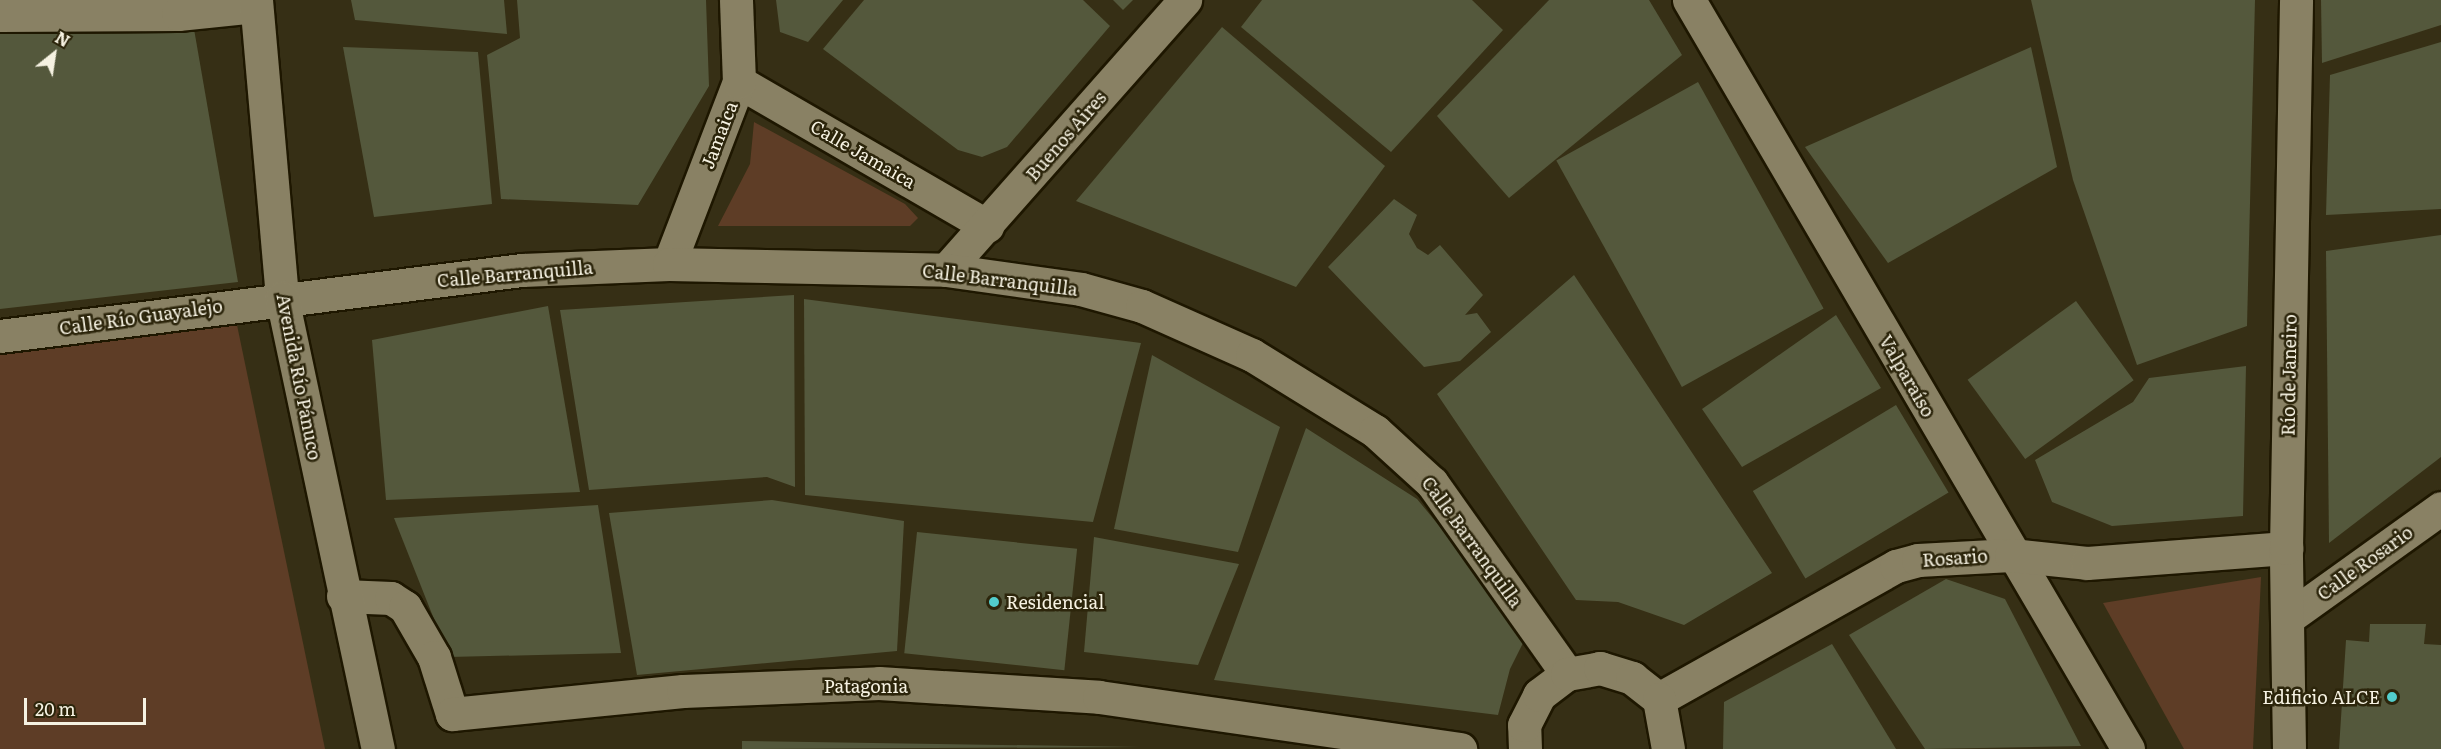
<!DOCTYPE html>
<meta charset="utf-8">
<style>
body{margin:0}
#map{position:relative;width:2441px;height:749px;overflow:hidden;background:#362f15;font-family:Literata,serif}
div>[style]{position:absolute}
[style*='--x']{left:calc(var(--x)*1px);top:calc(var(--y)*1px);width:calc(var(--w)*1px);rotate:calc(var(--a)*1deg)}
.green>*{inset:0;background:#5e3d26}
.building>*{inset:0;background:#54583c;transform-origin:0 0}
.roads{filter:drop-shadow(2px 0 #1e1700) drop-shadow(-2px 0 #1e1700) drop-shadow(0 2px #1e1700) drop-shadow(0 -2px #1e1700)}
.minor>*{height:33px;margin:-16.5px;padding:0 16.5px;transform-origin:16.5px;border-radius:16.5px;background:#898164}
.tertiary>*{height:33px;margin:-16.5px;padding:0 16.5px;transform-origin:16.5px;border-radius:16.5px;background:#898164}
.dots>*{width:16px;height:16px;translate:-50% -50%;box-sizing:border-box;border:3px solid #2c250b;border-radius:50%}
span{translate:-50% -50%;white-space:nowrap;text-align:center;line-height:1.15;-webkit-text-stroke:5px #2c250b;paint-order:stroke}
.street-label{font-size:18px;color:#f6f2e2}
.poi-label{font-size:18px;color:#f6f2e2}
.left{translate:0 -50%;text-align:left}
.right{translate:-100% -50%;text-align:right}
.north{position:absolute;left:24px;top:24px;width:60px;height:60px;-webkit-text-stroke:4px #2c250b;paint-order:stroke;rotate:30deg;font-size:16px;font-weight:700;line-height:24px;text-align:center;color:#f6f2e2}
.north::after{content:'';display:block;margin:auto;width:21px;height:27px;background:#f6f2e2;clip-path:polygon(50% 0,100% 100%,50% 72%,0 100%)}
.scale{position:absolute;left:24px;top:698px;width:122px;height:27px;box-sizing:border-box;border:3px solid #f6f2e2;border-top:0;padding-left:8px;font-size:18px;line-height:21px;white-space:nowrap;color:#f6f2e2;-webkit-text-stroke:4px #2c250b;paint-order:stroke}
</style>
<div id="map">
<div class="green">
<div style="clip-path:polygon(754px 122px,905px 204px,918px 218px,910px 226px,718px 226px,750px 164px)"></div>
<div style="clip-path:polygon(237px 325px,325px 749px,0 749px,0 344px)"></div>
<div style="clip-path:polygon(2261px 577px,2253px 749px,2184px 749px,2103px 603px)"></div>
</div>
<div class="building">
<div style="clip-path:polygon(351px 0,504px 0,507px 34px,355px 20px)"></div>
<div style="clip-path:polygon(517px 0,706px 0,709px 86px,638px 205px,501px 199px,487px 55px,520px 38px)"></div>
<div style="clip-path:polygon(776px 0,843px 0,808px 42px,780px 32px)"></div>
<div style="clip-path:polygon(864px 0,1083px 0,1110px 26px,1007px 147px,982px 157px,958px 150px,823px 49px)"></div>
<div style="clip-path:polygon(1113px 0,1133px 0,1123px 10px)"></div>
<div style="clip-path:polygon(1262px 0,1472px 0,1503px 30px,1391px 152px,1241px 27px)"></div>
<div style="clip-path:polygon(1549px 0,1649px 0,1682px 55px,1509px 198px,1437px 116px)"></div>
<div style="clip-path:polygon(2031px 0,2255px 0,2247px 326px,2137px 365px,2073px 180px)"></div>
<div style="clip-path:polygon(2321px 0,2441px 0,2441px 25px,2322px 63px)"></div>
<div style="clip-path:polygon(1222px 27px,1385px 166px,1296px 287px,1076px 201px)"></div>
<div style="clip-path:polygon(194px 29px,238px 282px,0 309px,0 32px)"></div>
<div style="clip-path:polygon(2441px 42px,2441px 209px,2326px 215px,2330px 75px)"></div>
<div style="clip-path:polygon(343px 47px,478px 52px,492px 204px,374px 217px)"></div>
<div style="clip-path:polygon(2031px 47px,2057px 167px,1888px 263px,1805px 147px)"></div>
<div style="left:1698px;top:82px;width:259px;height:162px;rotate:61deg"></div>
<div style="clip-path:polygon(1394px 199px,1417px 215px,1409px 234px,1417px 248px,1428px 255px,1440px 245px,1483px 295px,1465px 315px,1477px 313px,1491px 332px,1460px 361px,1424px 367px,1328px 267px)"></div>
<div style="clip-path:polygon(2441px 235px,2441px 457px,2329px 543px,2326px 251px)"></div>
<div style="clip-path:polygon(1574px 275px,1772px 573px,1684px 625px,1618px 602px,1576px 600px,1437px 394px)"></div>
<div style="clip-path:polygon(794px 295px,795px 487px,767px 477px,589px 490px,560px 310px)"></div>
<div style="clip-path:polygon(804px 299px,1141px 343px,1093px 522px,805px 495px)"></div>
<div style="left:2076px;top:301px;width:98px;height:134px;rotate:54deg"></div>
<div style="clip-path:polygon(548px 306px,580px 492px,386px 500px,372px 340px)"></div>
<div style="clip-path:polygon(1836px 315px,1881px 388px,1742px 467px,1702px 409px)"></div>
<div style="clip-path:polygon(1152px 355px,1280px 427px,1238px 552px,1114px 529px)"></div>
<div style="clip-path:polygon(2246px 366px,2243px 516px,2112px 526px,2052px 502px,2035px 460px,2133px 402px,2149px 378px)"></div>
<div style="left:1896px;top:405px;width:102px;height:167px;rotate:59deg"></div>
<div style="clip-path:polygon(1306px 428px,1417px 499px,1528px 633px,1510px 669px,1498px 715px,1214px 680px)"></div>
<div style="clip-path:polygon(772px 500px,904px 521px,897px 651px,637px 675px,609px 513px)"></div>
<div style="clip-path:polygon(598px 505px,621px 653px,449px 657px,394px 518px)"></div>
<div style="left:917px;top:532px;width:161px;height:122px;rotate:6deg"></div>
<div style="clip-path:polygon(1094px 537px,1239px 564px,1198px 665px,1084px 652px)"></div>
<div style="clip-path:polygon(1946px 579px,2005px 599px,2081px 746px,1925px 749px,1849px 635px)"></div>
<div style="clip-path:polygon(2370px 624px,2426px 624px,2424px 644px,2441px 645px,2441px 749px,2339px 749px,2346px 640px,2369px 642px)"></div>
<div style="clip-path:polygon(1832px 644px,1896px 749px,1723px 749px,1724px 702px)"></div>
<div style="clip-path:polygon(742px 741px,1141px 747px,742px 749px)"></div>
</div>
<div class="roads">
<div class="minor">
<div style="--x:1689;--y:0;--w:868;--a:59.62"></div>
<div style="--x:0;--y:15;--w:178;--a:-0.3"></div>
<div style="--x:178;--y:14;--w:78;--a:-5.9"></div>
<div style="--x:739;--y:82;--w:287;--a:30.1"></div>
<div style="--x:669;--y:264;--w:195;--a:-69"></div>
<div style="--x:739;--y:82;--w:82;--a:-92.1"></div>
<div style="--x:946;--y:270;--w:361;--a:-48.5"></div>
<div style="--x:0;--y:336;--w:526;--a:-7.21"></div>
<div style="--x:522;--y:270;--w:147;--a:-2.3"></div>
<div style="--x:669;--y:264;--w:277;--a:1.2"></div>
<div style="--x:946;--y:270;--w:136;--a:8"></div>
<div style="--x:1081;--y:289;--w:63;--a:15.6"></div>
<div style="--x:1142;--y:306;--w:120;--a:24"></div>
<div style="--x:1252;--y:355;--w:145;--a:31.7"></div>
<div style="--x:1375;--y:431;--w:77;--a:42.4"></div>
<div style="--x:1432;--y:483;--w:234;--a:54.7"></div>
<div style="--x:343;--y:596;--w:48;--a:2.4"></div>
<div style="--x:391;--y:598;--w:17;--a:33"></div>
<div style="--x:405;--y:607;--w:58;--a:59.9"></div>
<div style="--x:434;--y:657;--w:60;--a:72.5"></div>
<div style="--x:452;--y:714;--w:232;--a:-5.7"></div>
<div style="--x:683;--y:691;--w:196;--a:-2.3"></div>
<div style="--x:879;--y:683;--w:220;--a:3.6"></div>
<div style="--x:1099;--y:697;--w:365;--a:8.2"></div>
<div style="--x:2289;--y:617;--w:187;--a:-35.6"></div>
<div style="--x:1659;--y:699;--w:272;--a:-29.3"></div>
<div style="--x:1896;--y:566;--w:23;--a:-15"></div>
<div style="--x:1918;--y:560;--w:93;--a:-3.1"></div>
<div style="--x:2011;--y:555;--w:76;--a:6"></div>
<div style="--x:2087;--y:563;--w:200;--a:-4.3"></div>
<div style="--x:1525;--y:749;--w:24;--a:-92"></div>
<div style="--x:1524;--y:725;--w:34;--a:-63"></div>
<div style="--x:1539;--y:695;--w:35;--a:-37"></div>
<div style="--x:1567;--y:674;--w:34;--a:-10"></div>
<div style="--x:1600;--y:668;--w:34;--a:17"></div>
<div style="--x:1632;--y:678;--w:34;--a:38"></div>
<div style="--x:1659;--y:699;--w:51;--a:79.8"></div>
<div style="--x:2289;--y:749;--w:201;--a:-90.9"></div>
<div style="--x:2286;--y:548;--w:548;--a:-88.95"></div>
</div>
<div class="tertiary">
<div style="--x:256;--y:0;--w:299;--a:85"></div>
<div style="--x:282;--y:298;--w:461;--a:78"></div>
</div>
</div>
<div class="dots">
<div style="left:994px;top:602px;background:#52cdcc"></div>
<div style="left:2392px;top:697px;background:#52cdcc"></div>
</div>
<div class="street-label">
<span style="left:719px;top:135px;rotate:-69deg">Jamaica</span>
<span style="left:1066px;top:136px;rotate:-49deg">Buenos Aires</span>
<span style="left:863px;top:154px;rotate:30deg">Calle Jamaica</span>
<span style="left:515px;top:274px;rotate:-5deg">Calle Barranquilla</span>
<span style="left:1000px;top:280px;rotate:7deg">Calle Barranquilla</span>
<span style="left:141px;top:317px;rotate:-8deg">Calle Río Guayalejo</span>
<span style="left:2289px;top:375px;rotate:-89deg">Río de Janeiro</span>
<span style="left:1907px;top:376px;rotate:60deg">Valparaíso</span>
<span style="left:299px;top:377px;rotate:79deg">Avenida Río Pánuco</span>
<span style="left:1472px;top:542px;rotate:54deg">Calle Barranquilla</span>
<span style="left:1955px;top:558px;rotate:-4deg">Rosario</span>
<span style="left:2365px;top:563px;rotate:-36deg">Calle Rosario</span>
<span style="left:866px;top:686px">Patagonia</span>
</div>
<div class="poi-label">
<span class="left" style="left:1006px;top:602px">Residencial</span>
<span class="right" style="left:2380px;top:697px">Edificio ALCE</span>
</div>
<div class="north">N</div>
<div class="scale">20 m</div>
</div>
